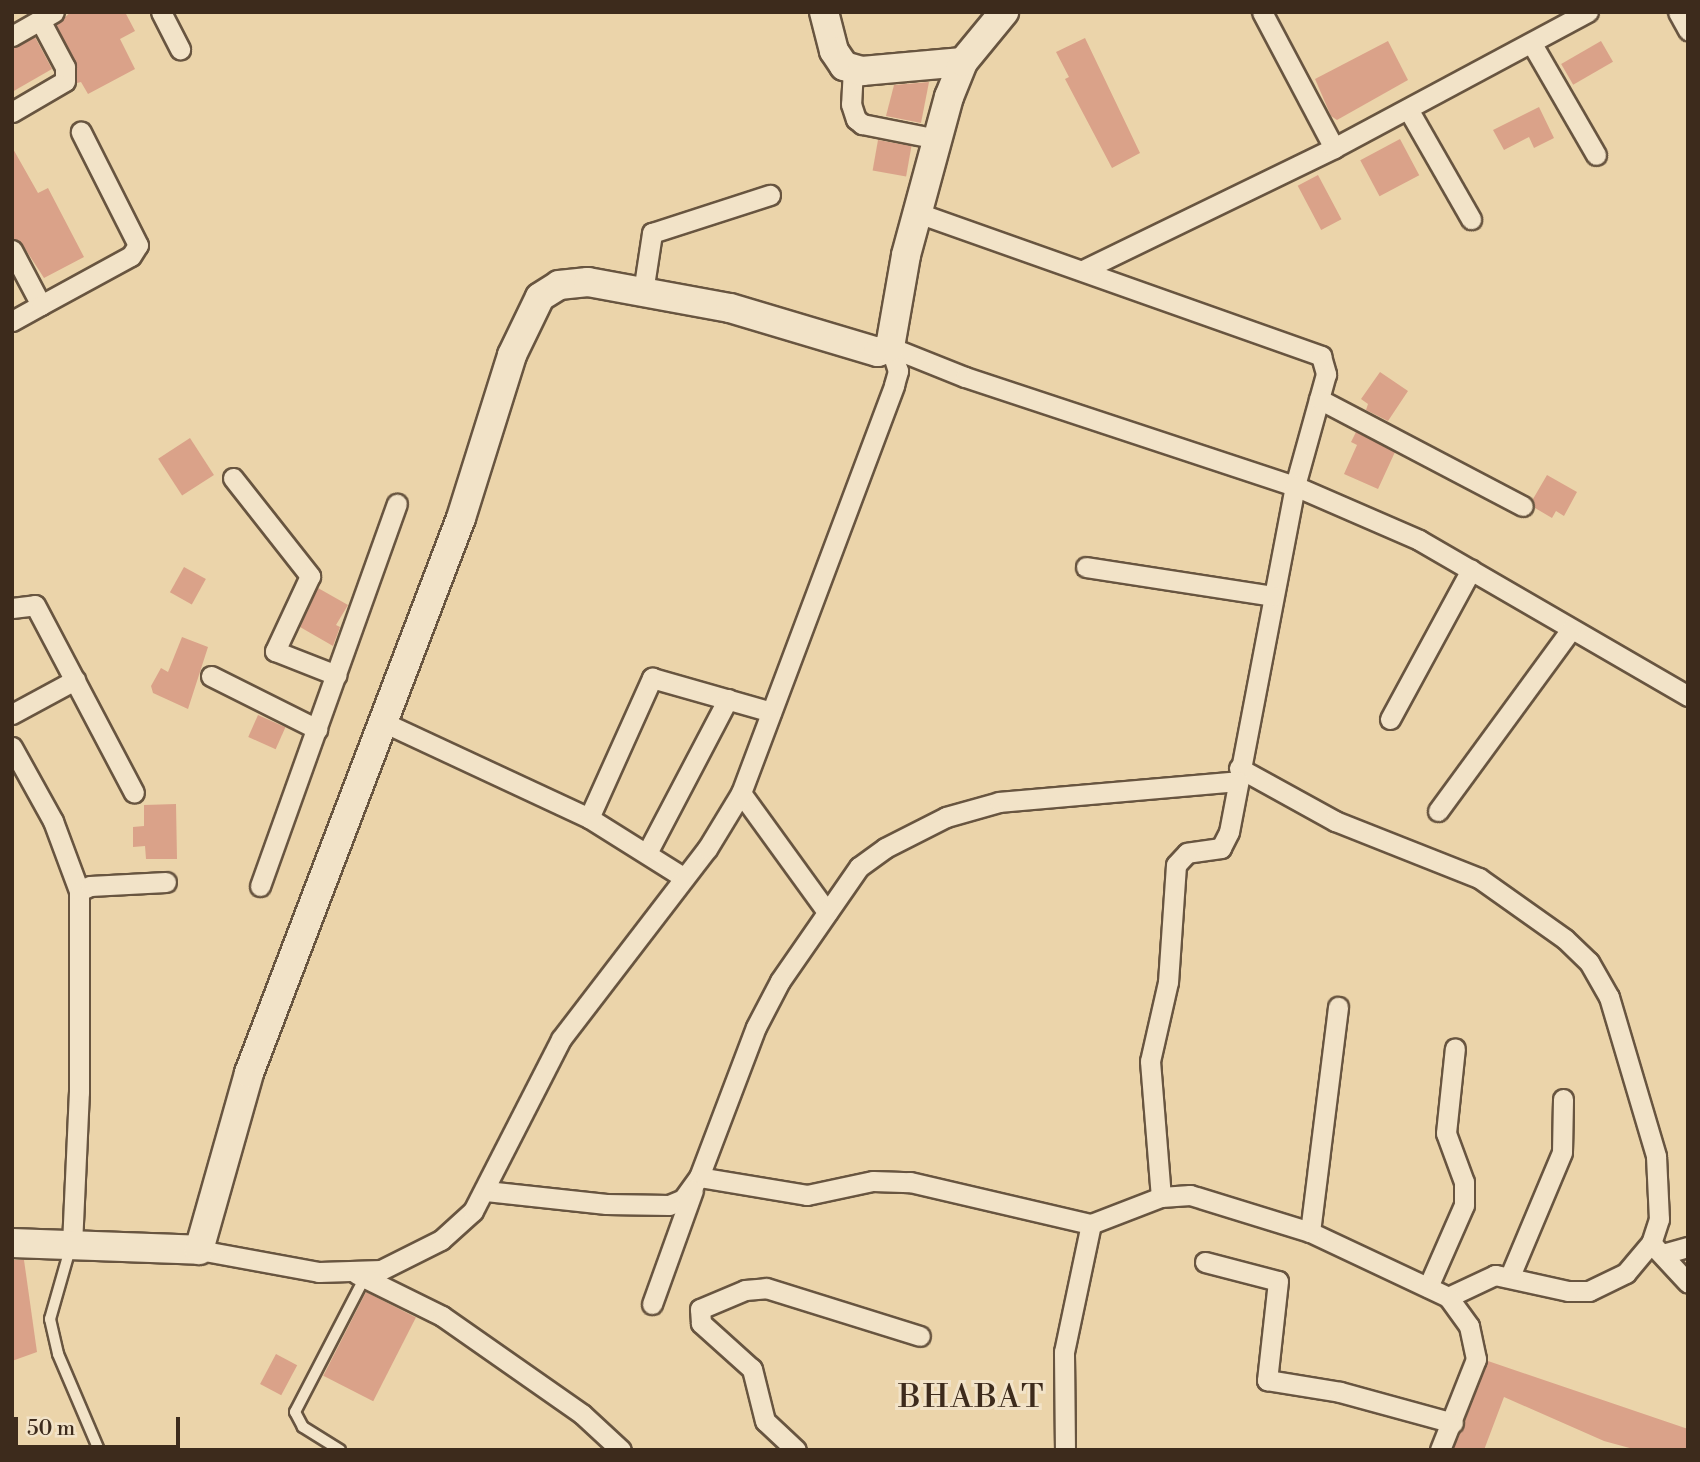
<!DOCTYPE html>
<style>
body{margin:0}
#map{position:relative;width:1700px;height:1462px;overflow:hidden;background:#ebd4aa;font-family:"Libre Bodoni",serif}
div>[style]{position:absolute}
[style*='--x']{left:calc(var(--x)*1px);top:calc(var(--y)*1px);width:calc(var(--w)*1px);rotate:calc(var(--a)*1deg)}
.building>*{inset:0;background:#daa289;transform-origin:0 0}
.roads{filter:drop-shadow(2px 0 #685540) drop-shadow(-2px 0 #685540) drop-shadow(0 2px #685540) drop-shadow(0 -2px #685540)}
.lane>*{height:10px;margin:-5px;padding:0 5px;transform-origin:5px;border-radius:5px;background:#f2e3c8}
.street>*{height:19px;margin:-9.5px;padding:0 9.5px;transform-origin:9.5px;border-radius:9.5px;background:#f2e3c8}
.secondary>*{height:28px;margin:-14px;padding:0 14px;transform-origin:14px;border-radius:14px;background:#f2e3c8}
span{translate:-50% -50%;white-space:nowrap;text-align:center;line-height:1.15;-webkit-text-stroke:6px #f2e3c8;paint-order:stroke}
.quarter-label{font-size:32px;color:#3d2b1c;letter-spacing:2px}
.frame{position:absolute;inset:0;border:14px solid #3d2b1c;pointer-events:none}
.scale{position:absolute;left:14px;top:1417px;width:166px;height:32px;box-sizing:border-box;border:4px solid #3d2b1c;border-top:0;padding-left:9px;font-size:21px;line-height:24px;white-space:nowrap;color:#3d2b1c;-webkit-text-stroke:5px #f2e3c8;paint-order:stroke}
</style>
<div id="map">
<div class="building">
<div style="clip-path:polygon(71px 12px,125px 12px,135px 31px,120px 39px,135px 69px,88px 94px,81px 82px,77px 83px,76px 62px,56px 25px)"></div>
<div style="clip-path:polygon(35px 37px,52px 69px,12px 92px,12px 48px)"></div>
<div style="clip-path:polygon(1085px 38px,1140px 153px,1112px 168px,1065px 79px,1069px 77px,1056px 52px)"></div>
<div style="clip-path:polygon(1388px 41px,1408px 80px,1337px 120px,1331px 116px,1315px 79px)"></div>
<div style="left:1601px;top:41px;width:24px;height:46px;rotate:60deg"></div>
<div style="clip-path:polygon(929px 82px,921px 123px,886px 116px,894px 85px)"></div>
<div style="clip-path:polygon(1539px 107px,1554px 138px,1534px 148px,1529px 137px,1504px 150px,1493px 130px)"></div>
<div style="left:1400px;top:139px;width:41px;height:45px;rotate:62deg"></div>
<div style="left:878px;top:140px;width:34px;height:31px;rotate:10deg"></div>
<div style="clip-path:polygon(12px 147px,38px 193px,48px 188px,84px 257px,44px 278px,22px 244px,12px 238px)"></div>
<div style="left:1318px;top:175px;width:50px;height:23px;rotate:62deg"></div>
<div style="clip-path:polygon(1380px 372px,1408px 391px,1388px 421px,1366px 410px,1368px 404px,1361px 399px)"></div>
<div style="clip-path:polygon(1356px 432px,1395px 452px,1378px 489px,1344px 474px,1357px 445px,1351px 442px)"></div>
<div style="left:190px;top:438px;width:44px;height:38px;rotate:57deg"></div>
<div style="clip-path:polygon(1547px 475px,1577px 492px,1564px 516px,1556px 511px,1552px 518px,1535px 508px,1533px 499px)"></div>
<div style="left:184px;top:567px;width:25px;height:29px;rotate:29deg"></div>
<div style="clip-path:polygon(318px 588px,348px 605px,336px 625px,340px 627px,333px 646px,300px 627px)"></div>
<div style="clip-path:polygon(182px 637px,208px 647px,188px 709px,153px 693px,151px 686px,161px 668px,168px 672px)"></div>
<div style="left:258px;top:715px;width:30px;height:24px;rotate:24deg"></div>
<div style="clip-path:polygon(176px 804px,177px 859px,146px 859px,145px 846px,133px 847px,133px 827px,144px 826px,144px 805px)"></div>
<div style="clip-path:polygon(12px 1260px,24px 1260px,37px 1352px,12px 1361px)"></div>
<div style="left:366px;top:1292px;width:56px;height:94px;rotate:27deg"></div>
<div style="left:276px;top:1354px;width:24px;height:34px;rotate:28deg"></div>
<div style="clip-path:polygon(1488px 1361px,1688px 1429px,1688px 1450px,1637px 1450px,1604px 1441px,1504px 1397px,1484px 1450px,1453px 1450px)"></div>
</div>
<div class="roads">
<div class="lane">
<div style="--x:70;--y:1249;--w:73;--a:105.9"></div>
<div style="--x:50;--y:1319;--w:36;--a:77"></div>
<div style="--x:58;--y:1354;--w:104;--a:66.9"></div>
<div style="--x:340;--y:1450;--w:44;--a:-148.1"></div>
<div style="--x:303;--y:1427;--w:17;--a:-118"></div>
<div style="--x:295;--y:1412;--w:152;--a:-62.6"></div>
</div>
<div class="street">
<div style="--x:161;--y:12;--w:42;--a:62.8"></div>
<div style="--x:1262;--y:12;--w:154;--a:62.1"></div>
<div style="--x:1678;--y:12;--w:21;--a:61"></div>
<div style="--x:12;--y:36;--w:48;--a:-29.7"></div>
<div style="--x:1532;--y:44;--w:128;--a:60"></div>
<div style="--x:853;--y:68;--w:36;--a:93"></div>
<div style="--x:851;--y:104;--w:16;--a:72"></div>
<div style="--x:856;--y:119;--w:8;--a:40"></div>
<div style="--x:862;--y:124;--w:77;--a:11.2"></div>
<div style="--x:1408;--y:109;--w:127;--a:60.2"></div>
<div style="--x:12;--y:112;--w:61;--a:-30.3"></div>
<div style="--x:65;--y:81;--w:14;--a:-90"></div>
<div style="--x:65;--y:67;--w:53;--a:-118"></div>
<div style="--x:918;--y:213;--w:428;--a:19.5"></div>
<div style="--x:1321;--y:356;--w:19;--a:74"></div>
<div style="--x:1326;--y:374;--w:116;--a:105.5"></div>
<div style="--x:1295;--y:486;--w:135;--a:23.5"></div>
<div style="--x:1419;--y:540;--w:311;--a:30.1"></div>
<div style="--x:12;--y:250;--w:62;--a:62.2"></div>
<div style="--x:41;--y:305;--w:33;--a:151"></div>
<div style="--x:1083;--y:270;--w:279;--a:-25.9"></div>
<div style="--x:1334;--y:148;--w:288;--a:-28.2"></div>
<div style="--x:643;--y:292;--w:60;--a:-81.3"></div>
<div style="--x:652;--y:233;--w:124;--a:-17.9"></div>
<div style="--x:41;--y:305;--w:102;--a:-28.6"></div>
<div style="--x:131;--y:256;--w:13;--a:-58"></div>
<div style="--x:138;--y:245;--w:127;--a:-116.8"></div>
<div style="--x:890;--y:347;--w:81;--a:21.8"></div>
<div style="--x:965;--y:377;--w:348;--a:18.3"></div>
<div style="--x:1295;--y:486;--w:352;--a:100.8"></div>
<div style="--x:1229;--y:832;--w:18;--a:117"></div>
<div style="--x:1221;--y:848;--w:34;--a:172"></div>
<div style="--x:1187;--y:853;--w:16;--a:133"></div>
<div style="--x:1176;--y:865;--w:117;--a:93.9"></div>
<div style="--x:1168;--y:982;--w:81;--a:102.8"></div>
<div style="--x:1150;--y:1061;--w:136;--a:85.4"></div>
<div style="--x:1319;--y:399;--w:230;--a:27.7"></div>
<div style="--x:233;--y:478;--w:125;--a:51.8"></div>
<div style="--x:310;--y:576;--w:83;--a:115"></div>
<div style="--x:275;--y:651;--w:66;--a:21.5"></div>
<div style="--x:1086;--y:567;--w:189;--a:8.8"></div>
<div style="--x:12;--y:608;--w:23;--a:-7"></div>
<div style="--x:35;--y:605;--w:212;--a:62.2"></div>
<div style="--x:211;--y:676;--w:119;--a:26.6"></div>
<div style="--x:12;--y:714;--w:72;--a:-28.4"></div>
<div style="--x:1390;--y:719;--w:170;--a:-61.5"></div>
<div style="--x:383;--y:722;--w:227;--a:25"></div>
<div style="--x:589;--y:818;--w:111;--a:32.1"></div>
<div style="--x:12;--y:747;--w:85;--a:61"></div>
<div style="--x:53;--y:821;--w:75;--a:69.6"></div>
<div style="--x:1239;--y:768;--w:110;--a:28.9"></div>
<div style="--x:1335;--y:821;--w:155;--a:21.6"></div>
<div style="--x:1479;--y:878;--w:105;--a:35.3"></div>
<div style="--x:1565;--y:939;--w:33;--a:44"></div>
<div style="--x:1589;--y:962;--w:40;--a:60.3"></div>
<div style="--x:1609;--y:997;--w:166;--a:73.5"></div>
<div style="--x:1656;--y:1156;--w:63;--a:87.3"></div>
<div style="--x:1659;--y:1219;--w:25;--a:108"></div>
<div style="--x:1651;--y:1243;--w:39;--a:130"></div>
<div style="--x:1626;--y:1273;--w:41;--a:154.1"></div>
<div style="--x:1589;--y:1291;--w:21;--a:180"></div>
<div style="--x:1568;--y:1291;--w:75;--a:-167.6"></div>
<div style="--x:1495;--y:1275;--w:52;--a:154.9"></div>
<div style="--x:741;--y:793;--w:147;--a:54.1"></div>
<div style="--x:1438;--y:811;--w:225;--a:-53.8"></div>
<div style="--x:589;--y:818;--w:154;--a:-65.8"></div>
<div style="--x:652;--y:678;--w:124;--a:15.9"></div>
<div style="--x:647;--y:853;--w:174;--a:-62.3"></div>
<div style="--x:260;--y:886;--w:406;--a:-70.3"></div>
<div style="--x:699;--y:1177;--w:109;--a:9.5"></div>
<div style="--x:807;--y:1195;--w:67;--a:-12"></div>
<div style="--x:873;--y:1181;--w:37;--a:2"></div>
<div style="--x:910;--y:1182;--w:186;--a:13.1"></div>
<div style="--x:1091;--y:1224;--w:75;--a:-21.1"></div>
<div style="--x:1161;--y:1197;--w:29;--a:-4"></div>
<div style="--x:1190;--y:1195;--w:126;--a:17.1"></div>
<div style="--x:1310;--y:1232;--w:153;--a:25.2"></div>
<div style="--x:1448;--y:1297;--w:36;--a:54"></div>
<div style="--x:1469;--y:1326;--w:34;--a:78"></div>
<div style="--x:1476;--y:1359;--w:98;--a:111.6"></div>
<div style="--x:486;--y:1191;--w:121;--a:6.2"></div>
<div style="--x:606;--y:1204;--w:63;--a:0.9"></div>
<div style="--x:669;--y:1205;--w:15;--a:-23"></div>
<div style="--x:683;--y:1199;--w:27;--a:-54"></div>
<div style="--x:699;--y:1177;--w:160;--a:-69.2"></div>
<div style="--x:756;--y:1027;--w:52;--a:-62.4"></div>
<div style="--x:780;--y:981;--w:139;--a:-55.3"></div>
<div style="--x:859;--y:867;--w:32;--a:-36"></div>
<div style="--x:885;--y:848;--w:68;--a:-26.9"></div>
<div style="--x:946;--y:817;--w:55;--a:-15.8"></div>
<div style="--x:999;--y:802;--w:239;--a:-5"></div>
<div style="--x:1310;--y:1232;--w:227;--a:-82.9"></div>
<div style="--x:1651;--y:1243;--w:54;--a:47.2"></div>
<div style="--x:72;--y:1245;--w:153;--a:-87.4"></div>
<div style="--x:79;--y:1092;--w:201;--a:-90"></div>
<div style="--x:79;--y:891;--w:12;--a:-24"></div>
<div style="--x:90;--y:886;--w:76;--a:-3"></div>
<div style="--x:199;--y:1250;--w:122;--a:10.4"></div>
<div style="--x:319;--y:1272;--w:62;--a:-1.8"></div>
<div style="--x:381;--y:1270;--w:67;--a:-26.6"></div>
<div style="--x:441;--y:1240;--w:43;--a:-42.2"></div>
<div style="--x:473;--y:1211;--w:193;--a:-62.9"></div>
<div style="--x:561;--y:1039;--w:240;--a:-52.5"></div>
<div style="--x:707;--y:849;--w:66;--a:-58.7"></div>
<div style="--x:741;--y:793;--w:436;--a:-69.4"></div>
<div style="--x:894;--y:385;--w:15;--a:-74"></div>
<div style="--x:898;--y:371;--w:25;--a:-108"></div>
<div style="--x:1663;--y:1254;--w:26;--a:-16"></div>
<div style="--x:1205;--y:1262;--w:75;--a:14.6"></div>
<div style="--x:1278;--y:1281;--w:100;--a:96.3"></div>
<div style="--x:1267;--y:1380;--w:74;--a:9.3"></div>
<div style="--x:1340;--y:1392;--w:117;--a:15.3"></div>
<div style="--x:357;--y:1274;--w:95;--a:26.3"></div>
<div style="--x:442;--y:1316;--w:171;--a:35"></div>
<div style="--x:582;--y:1414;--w:53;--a:42.7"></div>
<div style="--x:1510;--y:1276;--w:134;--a:-67.2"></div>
<div style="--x:1562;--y:1152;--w:53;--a:-88.9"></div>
<div style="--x:1428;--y:1287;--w:90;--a:-66.3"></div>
<div style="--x:1464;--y:1205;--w:23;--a:-90"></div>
<div style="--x:1464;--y:1182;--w:52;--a:-110.2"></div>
<div style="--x:1446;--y:1133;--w:85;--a:-84"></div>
<div style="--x:652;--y:1304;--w:121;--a:-70.2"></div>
<div style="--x:796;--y:1450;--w:42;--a:-136.9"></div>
<div style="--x:765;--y:1421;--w:54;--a:-104"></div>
<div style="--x:752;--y:1369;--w:69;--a:-138"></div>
<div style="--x:701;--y:1323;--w:14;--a:-94"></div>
<div style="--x:700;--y:1309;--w:49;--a:-22.9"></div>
<div style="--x:745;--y:1290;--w:21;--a:-5"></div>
<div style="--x:766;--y:1288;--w:161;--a:17.3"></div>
<div style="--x:1065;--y:1450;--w:98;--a:-90.6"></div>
<div style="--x:1064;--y:1352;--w:131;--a:-78.1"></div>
</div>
<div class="secondary">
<div style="--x:824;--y:12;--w:40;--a:75.6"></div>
<div style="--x:834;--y:51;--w:18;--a:56"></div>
<div style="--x:844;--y:66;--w:19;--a:16"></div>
<div style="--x:862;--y:71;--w:101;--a:-5.1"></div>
<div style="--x:12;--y:1243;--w:187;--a:2.1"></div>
<div style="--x:199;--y:1250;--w:184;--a:-74.2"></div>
<div style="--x:249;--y:1073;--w:594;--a:-69.09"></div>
<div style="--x:461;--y:518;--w:171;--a:-72.6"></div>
<div style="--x:512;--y:355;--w:64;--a:-64.2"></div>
<div style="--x:540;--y:297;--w:22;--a:-32"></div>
<div style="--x:559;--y:285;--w:29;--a:-6"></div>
<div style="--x:588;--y:282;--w:144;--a:10.4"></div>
<div style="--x:730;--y:308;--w:154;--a:16.6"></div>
<div style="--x:878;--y:352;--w:13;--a:-23"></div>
<div style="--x:890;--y:347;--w:93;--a:-80.1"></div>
<div style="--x:906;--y:255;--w:164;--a:-74.8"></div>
<div style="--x:949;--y:97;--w:38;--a:-68"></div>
<div style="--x:963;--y:62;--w:65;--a:-50.6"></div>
</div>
</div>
<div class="quarter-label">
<span style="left:972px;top:1397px">BHABAT</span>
</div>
<div class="frame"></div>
<div class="scale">50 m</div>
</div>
